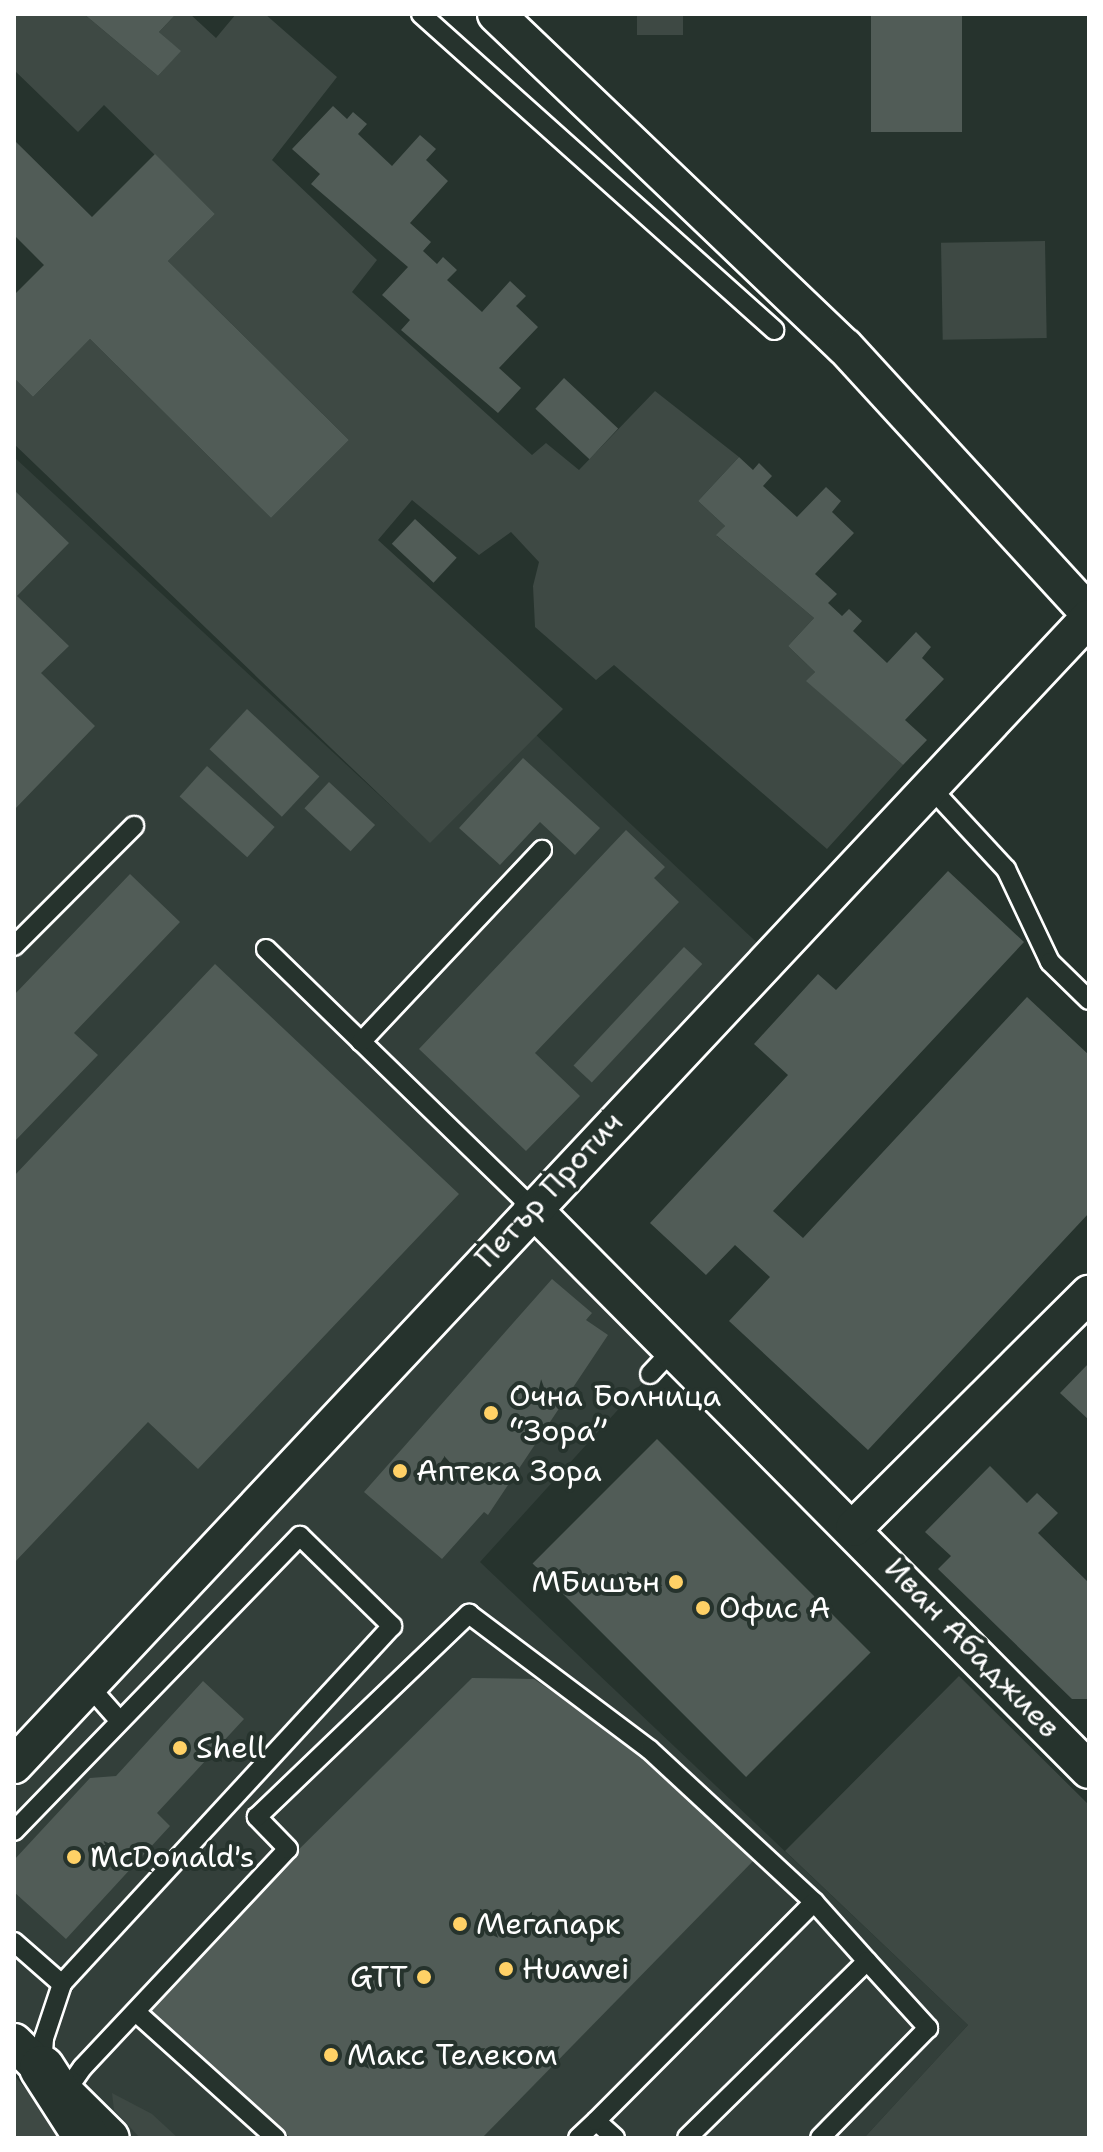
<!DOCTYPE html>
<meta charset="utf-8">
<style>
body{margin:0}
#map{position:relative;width:1103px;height:2152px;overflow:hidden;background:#26332d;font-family:"Shantell Sans",sans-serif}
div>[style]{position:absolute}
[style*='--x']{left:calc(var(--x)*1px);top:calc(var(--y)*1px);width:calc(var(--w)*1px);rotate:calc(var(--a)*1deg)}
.built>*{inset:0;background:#333f3a}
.green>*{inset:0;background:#3e4944;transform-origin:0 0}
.building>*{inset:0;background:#515c57;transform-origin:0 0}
.roads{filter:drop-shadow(2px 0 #fff) drop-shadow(-2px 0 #fff) drop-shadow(0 2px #fff) drop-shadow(0 -2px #fff)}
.lane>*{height:18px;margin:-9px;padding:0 9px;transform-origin:9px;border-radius:9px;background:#26332d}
.street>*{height:36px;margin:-18px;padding:0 18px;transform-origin:18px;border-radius:18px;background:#26332d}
.highway>*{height:44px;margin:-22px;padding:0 22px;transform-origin:22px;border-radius:22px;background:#26332d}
.dots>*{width:22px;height:22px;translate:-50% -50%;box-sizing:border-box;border:4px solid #26332d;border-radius:50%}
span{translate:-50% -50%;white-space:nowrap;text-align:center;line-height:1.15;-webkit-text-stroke:8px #26332d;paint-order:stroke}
.street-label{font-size:30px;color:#fff}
.poi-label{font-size:30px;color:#fff}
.left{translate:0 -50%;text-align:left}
.right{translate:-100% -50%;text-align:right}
.frame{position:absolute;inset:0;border:16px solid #fff;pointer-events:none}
</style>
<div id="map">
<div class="built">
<div style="clip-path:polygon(14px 457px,430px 842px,534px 733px,770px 955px,532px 1208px,673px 1349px,480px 1562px,968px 2025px,864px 2138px,114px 2138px,14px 2042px)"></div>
</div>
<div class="green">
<div style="clip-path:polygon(14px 14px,84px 14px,158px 76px,180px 51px,159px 32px,176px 14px,190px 14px,216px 38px,236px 14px,265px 14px,337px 77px,272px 160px,377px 260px,352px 292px,532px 455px,546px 443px,579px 470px,655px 391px,739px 457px,698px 501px,725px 526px,717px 536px,814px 618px,788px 646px,815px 672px,807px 681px,903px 765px,827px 849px,614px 665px,596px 680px,535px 627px,533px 586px,539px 562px,511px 532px,479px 555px,412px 500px,378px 540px,563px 709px,430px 843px,14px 444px,14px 378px,33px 397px,90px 339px,271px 518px,349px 440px,168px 261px,215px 214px,104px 105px,78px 132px,14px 70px)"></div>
<div style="left:637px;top:14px;width:46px;height:21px"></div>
<div style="left:1045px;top:241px;width:97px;height:104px;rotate:89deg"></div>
<div style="clip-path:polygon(959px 1676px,1089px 1805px,1089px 2138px,864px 2138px,968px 2025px,785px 1851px)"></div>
<div style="clip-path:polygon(14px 2075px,41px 2107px,62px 2138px,14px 2138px)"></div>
<div style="clip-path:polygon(112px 2093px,152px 2114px,178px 2138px,140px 2138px,114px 2110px)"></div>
</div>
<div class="building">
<div style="clip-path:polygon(84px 14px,176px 14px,159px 32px,181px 51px,158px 76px)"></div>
<div style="left:871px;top:14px;width:91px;height:118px"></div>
<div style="clip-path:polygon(333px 106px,347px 119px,353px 112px,367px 124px,358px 134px,392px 166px,420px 135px,436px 149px,426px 160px,448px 181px,410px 223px,431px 242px,423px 251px,437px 264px,443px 257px,457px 270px,447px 280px,482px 312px,510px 281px,526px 296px,516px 306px,538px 327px,499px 368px,521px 388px,498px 413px,401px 330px,410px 320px,382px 295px,408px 267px,311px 184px,320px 174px,292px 149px)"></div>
<div style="clip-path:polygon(14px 140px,92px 217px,155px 154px,215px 214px,168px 261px,349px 440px,271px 518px,90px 339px,33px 397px,14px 378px,14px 295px,44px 265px,14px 235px)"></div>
<div style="left:564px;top:378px;width:74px;height:42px;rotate:43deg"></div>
<div style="clip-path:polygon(739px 457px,753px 470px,759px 463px,772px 476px,763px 486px,797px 517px,826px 487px,841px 501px,832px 512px,854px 533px,815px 574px,837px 594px,828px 603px,842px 616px,849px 609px,862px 621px,853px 631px,887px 663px,916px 632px,931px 647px,922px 658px,944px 679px,905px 720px,927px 740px,903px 765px,806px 681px,815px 672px,788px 646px,814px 618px,716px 535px,725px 526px,698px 501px)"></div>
<div style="clip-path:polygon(14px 490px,69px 543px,17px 596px,69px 646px,41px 673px,95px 726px,14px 810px)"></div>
<div style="left:415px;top:519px;width:57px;height:34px;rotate:43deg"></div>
<div style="left:247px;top:709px;width:99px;height:55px;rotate:43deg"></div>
<div style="clip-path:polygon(523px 758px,600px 828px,575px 855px,540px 822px,500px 865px,459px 828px)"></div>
<div style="left:207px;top:766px;width:91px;height:41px;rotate:42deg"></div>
<div style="left:329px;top:782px;width:63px;height:36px;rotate:43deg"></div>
<div style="clip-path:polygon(626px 830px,665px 867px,654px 878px,679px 902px,535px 1053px,580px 1096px,526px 1151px,419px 1049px)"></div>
<div style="clip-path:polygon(948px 871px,1024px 942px,773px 1211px,803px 1238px,1027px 997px,1089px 1055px,1089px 1213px,868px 1450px,729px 1321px,770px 1277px,735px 1245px,706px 1275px,650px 1223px,788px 1075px,754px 1044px,818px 974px,836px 990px)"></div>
<div style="clip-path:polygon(130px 874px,180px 922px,74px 1033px,98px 1055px,14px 1142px,14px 995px)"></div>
<div style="left:684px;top:947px;width:25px;height:162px;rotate:43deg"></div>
<div style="clip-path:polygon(215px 964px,459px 1194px,198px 1469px,148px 1422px,14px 1563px,14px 1176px)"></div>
<div style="clip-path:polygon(552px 1279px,592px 1313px,586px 1320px,608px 1335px,488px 1515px,484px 1512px,442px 1559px,364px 1492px)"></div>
<div style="clip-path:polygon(1089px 1363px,1089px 1420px,1060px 1393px)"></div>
<div style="left:657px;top:1439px;width:302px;height:176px;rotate:45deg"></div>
<div style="clip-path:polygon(990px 1466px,1027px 1503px,1037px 1493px,1058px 1513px,1038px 1533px,1089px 1583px,1089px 1699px,1072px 1699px,938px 1569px,951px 1556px,925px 1532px)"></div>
<div style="clip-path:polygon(472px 1678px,534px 1679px,663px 1768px,758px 1856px,482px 2138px,291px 2138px,149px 2014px,274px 1874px)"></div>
<div style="clip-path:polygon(203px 1681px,244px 1719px,157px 1813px,170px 1826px,66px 1939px,14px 1892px,14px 1860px,90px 1778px,116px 1776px)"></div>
</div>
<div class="roads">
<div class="lane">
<div style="--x:421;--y:14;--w:474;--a:41.8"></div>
<div style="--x:930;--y:787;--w:112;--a:47.2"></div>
<div style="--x:1006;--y:869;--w:103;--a:64.7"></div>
<div style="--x:1050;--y:962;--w:54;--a:44.3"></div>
<div style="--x:14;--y:946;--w:170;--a:-45"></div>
<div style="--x:266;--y:949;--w:371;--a:44.2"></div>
<div style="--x:361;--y:1042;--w:264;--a:-46.7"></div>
<div style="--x:650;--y:1374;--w:34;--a:-47"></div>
<div style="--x:88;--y:1685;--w:47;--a:48.5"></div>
<div style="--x:14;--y:1831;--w:411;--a:-45.9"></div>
<div style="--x:300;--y:1536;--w:129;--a:44.4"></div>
<div style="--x:392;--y:1626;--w:487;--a:132.7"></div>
<div style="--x:62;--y:1984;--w:57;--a:108.4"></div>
<div style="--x:44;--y:2038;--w:30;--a:94"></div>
<div style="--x:14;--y:1942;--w:64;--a:41.2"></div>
<div style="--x:137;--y:2013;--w:187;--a:42"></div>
<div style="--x:66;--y:2091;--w:29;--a:-55"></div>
<div style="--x:83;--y:2067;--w:299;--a:-46.8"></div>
<div style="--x:288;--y:1849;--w:45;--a:-134.1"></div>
<div style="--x:257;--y:1817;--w:294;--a:-43.8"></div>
<div style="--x:469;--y:1614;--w:226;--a:36.9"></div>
<div style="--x:650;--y:1750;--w:224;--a:42.8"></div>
<div style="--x:814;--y:1902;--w:79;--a:48.1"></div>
<div style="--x:578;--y:2138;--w:25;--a:-43"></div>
<div style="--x:615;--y:2138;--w:25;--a:-138"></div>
<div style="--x:596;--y:2121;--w:309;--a:-45.1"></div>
<div style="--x:687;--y:2138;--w:252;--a:-44.5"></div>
<div style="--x:867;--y:1961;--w:91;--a:47.7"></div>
<div style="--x:928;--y:2028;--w:154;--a:134.5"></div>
</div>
<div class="street">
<div style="--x:496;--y:14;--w:482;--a:43.7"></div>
<div style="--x:845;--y:347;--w:361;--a:47.5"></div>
<div style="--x:532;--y:1208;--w:791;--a:45.26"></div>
<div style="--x:854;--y:1528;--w:332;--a:-44.9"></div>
<div style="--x:14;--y:1765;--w:1572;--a:-46.86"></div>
<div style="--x:14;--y:2042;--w:136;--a:44.7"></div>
</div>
<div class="highway">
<div style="--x:42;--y:2068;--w:83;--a:57.3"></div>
</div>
</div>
<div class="dots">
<div style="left:491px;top:1413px;background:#ffd166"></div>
<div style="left:400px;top:1471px;background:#ffd166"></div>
<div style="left:676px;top:1582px;background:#ffd166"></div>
<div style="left:703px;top:1608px;background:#ffd166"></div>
<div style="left:180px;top:1748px;background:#ffd166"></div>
<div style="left:74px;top:1857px;background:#ffd166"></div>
<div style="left:460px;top:1924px;background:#ffd166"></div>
<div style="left:506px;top:1969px;background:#ffd166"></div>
<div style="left:424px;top:1977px;background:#ffd166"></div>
<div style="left:331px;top:2055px;background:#ffd166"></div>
</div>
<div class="street-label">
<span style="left:549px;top:1190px;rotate:-47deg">Петър Протич</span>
<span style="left:972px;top:1648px;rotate:46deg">Иван Абаджиев</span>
</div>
<div class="poi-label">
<span class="left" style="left:509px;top:1413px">Очна Болница<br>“Зора”</span>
<span class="left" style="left:416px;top:1471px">Аптека Зора</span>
<span class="right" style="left:660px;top:1582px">МБишън</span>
<span class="left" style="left:719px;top:1608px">Офис А</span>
<span class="left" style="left:196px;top:1748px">Shell</span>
<span class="left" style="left:90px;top:1857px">McDonald's</span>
<span class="left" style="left:476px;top:1924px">Мегапарк</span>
<span class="left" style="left:522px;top:1969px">Huawei</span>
<span class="right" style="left:408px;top:1977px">GTT</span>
<span class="left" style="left:347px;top:2055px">Макс Телеком</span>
</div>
<div class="frame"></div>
</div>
